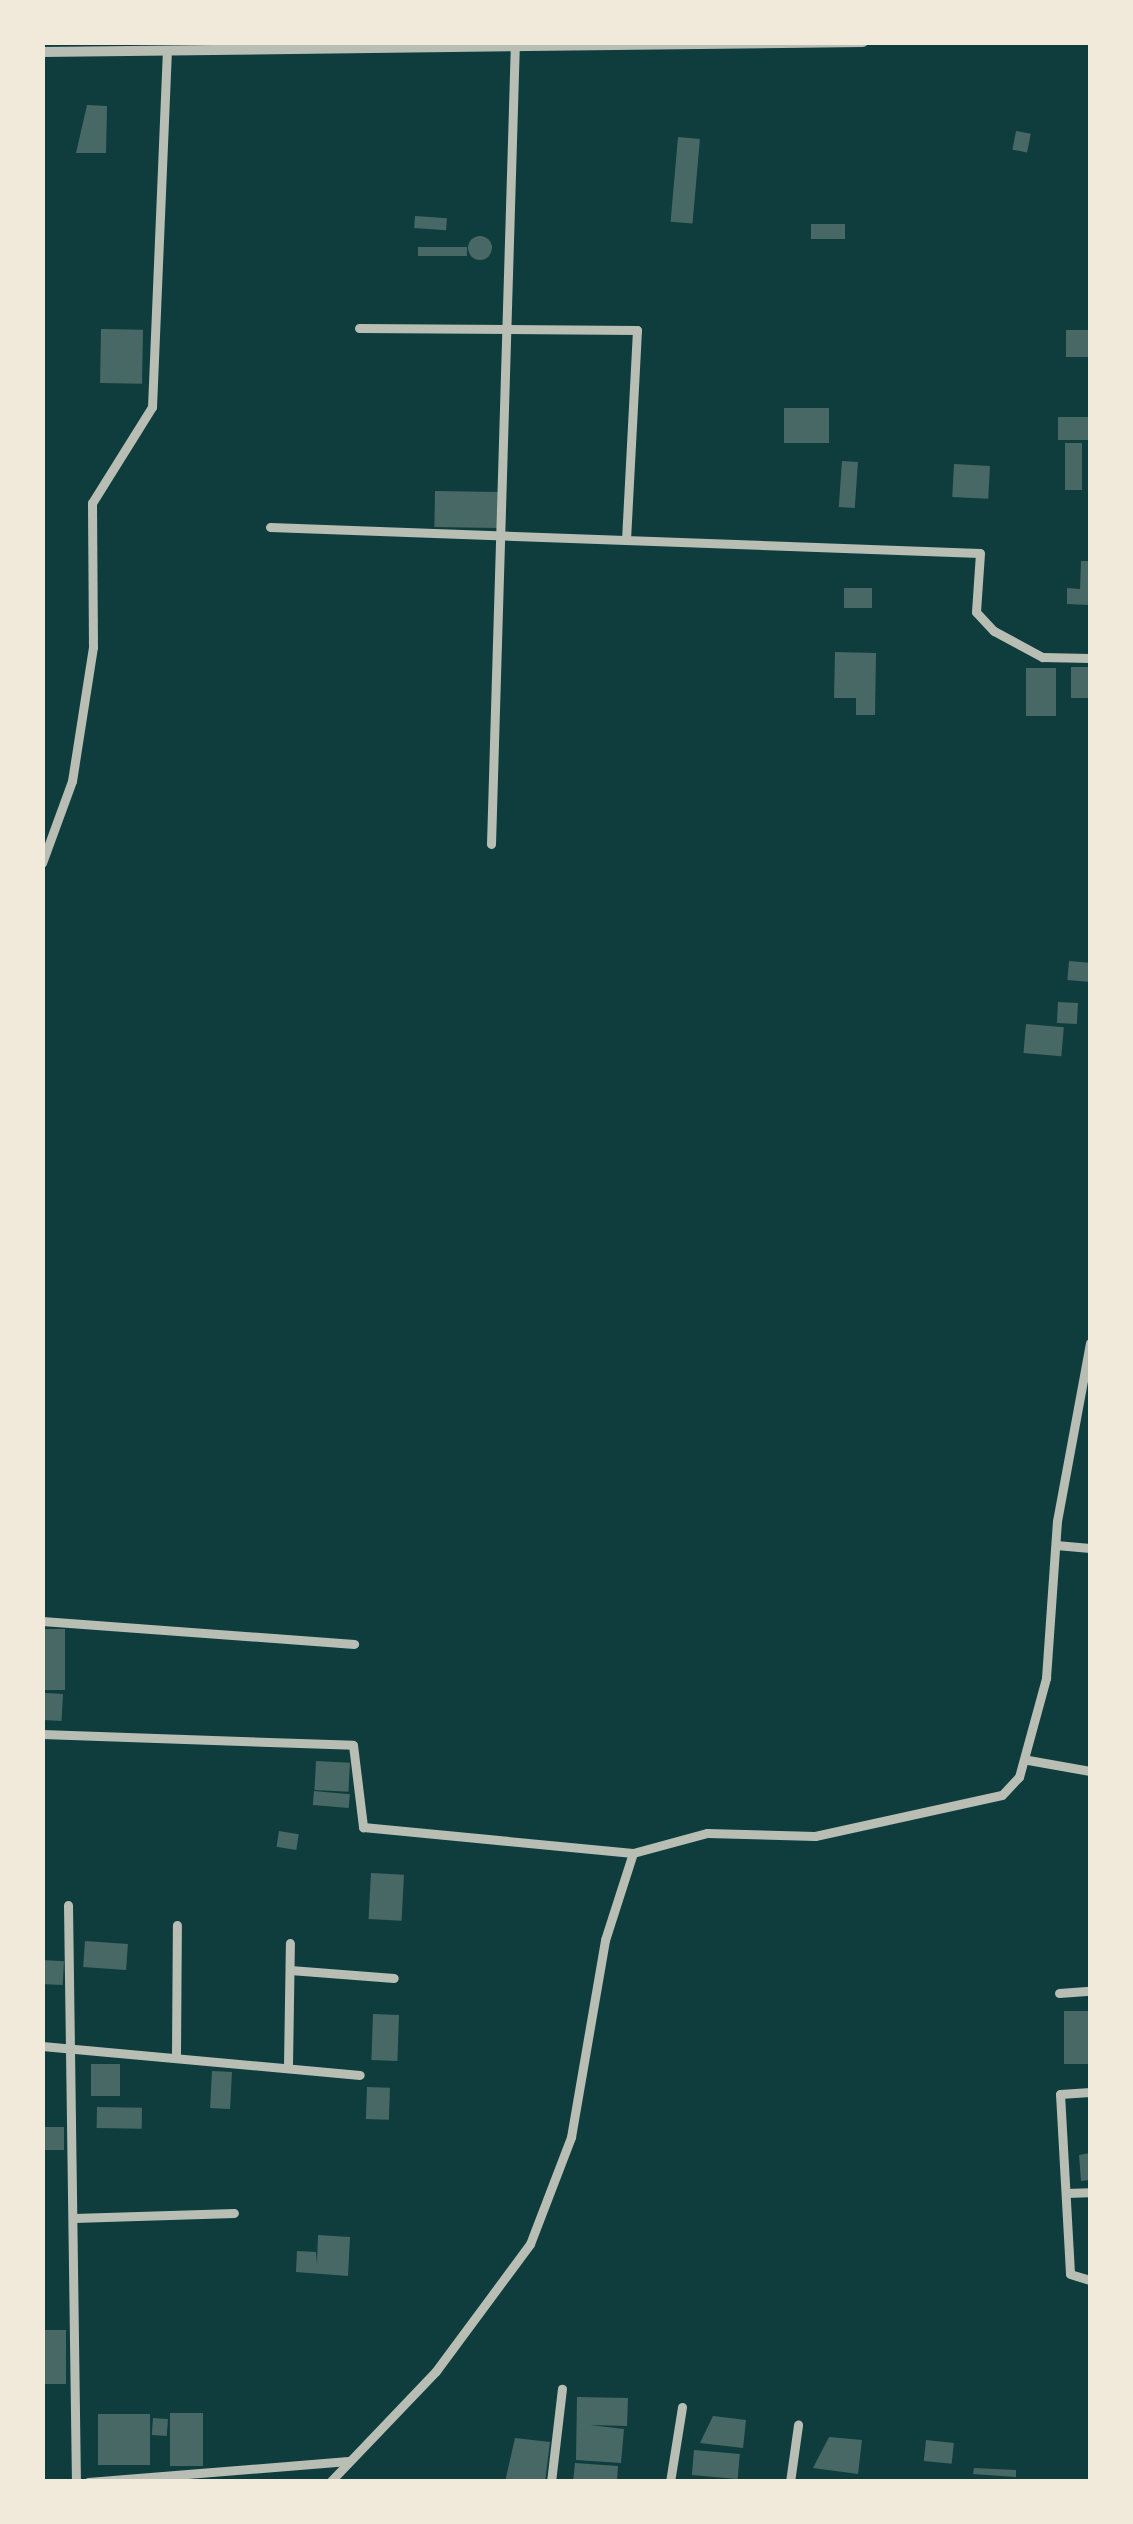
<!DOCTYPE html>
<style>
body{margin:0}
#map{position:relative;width:1133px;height:2524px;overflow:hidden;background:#0f3d3e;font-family:Signika,sans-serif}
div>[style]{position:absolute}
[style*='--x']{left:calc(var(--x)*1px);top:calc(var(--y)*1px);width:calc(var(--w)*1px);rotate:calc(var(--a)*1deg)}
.building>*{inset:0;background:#486865;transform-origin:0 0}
.round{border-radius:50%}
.minor>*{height:9px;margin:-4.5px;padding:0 4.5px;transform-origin:4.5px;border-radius:4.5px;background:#b8beb3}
.tertiary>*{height:10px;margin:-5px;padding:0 5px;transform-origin:5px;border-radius:5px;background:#b8beb3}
span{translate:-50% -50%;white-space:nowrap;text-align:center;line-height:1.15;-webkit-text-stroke:9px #f1e9da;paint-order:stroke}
.frame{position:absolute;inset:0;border:45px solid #f1e9da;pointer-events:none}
</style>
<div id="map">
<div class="building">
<div style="clip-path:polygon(87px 105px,107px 106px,106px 153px,76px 153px)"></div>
<div style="left:1016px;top:131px;width:15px;height:19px;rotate:11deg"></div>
<div style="left:678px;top:137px;width:22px;height:85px;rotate:5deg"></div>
<div style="left:415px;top:216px;width:32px;height:12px;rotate:4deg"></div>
<div style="left:811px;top:224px;width:34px;height:15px"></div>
<div class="round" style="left:468px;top:236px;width:24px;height:24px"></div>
<div style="left:418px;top:247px;width:49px;height:9px"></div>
<div style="left:101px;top:329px;width:42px;height:54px;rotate:1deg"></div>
<div style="left:1066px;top:330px;width:24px;height:27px"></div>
<div style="left:784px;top:408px;width:45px;height:35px"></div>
<div style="left:1090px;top:417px;width:23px;height:32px;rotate:90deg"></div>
<div style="left:1065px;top:443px;width:17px;height:47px"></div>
<div style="left:842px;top:461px;width:16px;height:46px;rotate:4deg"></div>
<div style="left:954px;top:464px;width:36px;height:33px;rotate:3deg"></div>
<div style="left:435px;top:491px;width:63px;height:36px;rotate:1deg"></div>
<div style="clip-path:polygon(1081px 561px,1090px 561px,1090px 605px,1067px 604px,1067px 588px,1080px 589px)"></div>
<div style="left:844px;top:588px;width:28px;height:20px"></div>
<div style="clip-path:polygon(835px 652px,876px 653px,875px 715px,856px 715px,856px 698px,834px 698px)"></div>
<div style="left:1071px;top:667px;width:19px;height:31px"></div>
<div style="left:1026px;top:668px;width:30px;height:48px"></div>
<div style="left:1069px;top:961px;width:21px;height:19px;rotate:5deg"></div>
<div style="left:1058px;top:1002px;width:20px;height:21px;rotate:3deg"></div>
<div style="left:1026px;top:1024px;width:38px;height:29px;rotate:5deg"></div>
<div style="left:43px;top:1629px;width:22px;height:61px"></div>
<div style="left:45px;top:1693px;width:18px;height:27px;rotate:3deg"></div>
<div style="left:316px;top:1761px;width:34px;height:29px;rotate:3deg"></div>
<div style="left:314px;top:1791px;width:36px;height:14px;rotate:5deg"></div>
<div style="left:279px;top:1831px;width:20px;height:16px;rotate:9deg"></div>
<div style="left:371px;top:1873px;width:33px;height:46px;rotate:3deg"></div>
<div style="left:85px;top:1941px;width:43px;height:26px;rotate:4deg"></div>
<div style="left:42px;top:1960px;width:22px;height:24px;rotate:3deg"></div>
<div style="left:1064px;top:2011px;width:26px;height:53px"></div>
<div style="left:373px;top:2014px;width:26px;height:46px;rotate:2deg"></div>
<div style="left:91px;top:2064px;width:29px;height:32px"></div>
<div style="left:212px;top:2071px;width:20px;height:37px;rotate:3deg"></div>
<div style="left:367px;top:2087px;width:23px;height:32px;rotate:2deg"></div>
<div style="left:97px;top:2107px;width:45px;height:21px;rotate:1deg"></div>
<div style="left:43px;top:2127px;width:21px;height:23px"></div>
<div style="clip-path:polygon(1090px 2153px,1090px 2180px,1081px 2181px,1079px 2155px)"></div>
<div style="clip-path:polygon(318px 2235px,350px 2237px,348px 2276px,296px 2272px,297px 2251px,316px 2252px,317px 2264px)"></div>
<div style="left:42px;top:2330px;width:24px;height:54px"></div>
<div style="clip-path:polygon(577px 2397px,628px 2398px,627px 2426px,590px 2425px,624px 2429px,621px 2463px,576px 2460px)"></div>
<div style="left:170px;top:2413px;width:33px;height:53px"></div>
<div style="left:98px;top:2414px;width:52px;height:51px"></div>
<div style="clip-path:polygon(713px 2416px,746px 2420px,743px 2448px,700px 2443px)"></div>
<div style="left:153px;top:2418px;width:15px;height:17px;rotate:4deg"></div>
<div style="clip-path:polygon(829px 2437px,862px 2440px,858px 2474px,813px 2468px)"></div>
<div style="clip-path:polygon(515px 2438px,550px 2442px,545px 2482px,505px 2482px)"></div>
<div style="left:926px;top:2440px;width:28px;height:21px;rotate:6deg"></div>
<div style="left:694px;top:2450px;width:46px;height:25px;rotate:5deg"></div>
<div style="clip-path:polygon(575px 2463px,618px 2466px,617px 2482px,573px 2482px)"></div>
<div style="clip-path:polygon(974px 2468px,1016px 2470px,1016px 2477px,973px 2474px)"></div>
</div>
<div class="minor">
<div style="--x:359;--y:328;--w:278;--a:0.4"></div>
<div style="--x:637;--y:330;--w:208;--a:93"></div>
<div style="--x:270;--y:527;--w:710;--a:2.1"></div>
<div style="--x:980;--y:553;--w:59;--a:93.9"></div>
<div style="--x:976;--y:612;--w:26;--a:47"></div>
<div style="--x:994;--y:631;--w:55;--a:28.4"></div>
<div style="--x:1042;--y:657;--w:48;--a:1.2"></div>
<div style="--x:491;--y:844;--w:802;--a:-88.29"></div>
<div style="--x:42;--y:863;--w:87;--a:-69.9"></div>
<div style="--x:72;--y:781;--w:136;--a:-81.1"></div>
<div style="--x:93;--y:647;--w:144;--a:-90.4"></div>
<div style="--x:92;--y:503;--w:113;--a:-58"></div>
<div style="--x:152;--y:407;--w:357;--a:-87.6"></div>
<div style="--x:1056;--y:1545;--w:34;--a:5"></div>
<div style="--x:42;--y:1621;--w:313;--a:4.2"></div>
<div style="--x:42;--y:1734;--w:311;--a:2"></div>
<div style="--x:353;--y:1745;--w:83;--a:83"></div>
<div style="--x:363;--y:1827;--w:271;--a:5.5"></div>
<div style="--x:1028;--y:1760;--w:63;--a:10.1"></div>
<div style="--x:68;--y:1905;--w:577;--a:89.21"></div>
<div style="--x:290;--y:1970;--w:104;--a:4.4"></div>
<div style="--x:1059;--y:1993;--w:31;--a:-4"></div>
<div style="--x:42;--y:2046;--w:319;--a:5.2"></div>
<div style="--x:176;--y:2054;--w:129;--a:-89.6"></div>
<div style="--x:288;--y:2065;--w:122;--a:-89.1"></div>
<div style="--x:1090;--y:2092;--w:30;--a:176"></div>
<div style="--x:1060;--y:2094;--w:180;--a:86.8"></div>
<div style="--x:1070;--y:2274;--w:21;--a:17"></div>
<div style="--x:1066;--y:2193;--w:24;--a:-2"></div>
<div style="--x:74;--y:2218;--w:160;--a:-1.8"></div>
<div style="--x:88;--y:2482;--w:261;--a:-4.6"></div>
<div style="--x:330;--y:2482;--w:153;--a:-46.3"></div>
<div style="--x:436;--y:2371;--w:158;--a:-53.5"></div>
<div style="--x:530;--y:2244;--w:115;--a:-69"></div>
<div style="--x:571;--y:2137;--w:200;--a:-80.2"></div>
<div style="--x:605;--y:1940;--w:91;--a:-72.2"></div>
<div style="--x:633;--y:1853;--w:77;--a:-15.1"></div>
<div style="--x:707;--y:1833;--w:108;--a:1.6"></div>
<div style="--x:815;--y:1836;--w:191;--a:-12.4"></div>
<div style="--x:1002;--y:1795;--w:25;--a:-47"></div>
<div style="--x:1019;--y:1777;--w:103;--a:-74.7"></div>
<div style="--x:1046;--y:1678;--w:157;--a:-86"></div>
<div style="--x:1057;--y:1521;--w:181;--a:-79.5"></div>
<div style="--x:551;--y:2482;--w:94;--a:-83.3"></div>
<div style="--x:670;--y:2482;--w:76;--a:-80.9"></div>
<div style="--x:790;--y:2482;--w:58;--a:-82"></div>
</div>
<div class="tertiary">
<div style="--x:42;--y:52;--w:821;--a:-0.7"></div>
</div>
<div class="frame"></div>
</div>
